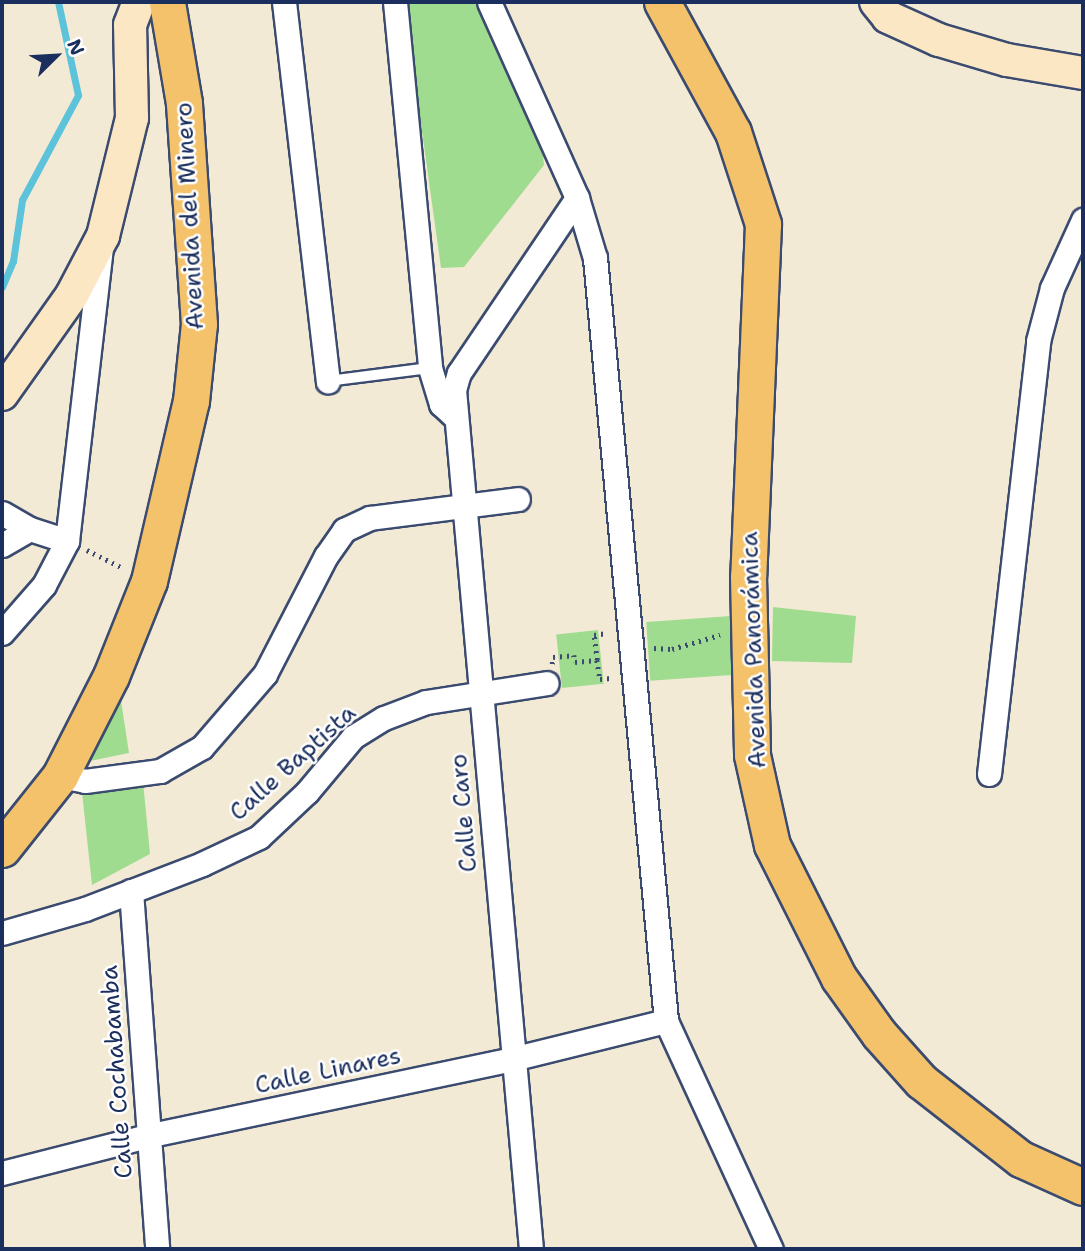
<!DOCTYPE html>
<meta charset="utf-8">
<style>
body{margin:0}
#map{position:relative;width:1085px;height:1251px;overflow:hidden;background:#f3ead5;font-family:"Shantell Sans",sans-serif}
div>[style]{position:absolute}
[style*='--x']{left:calc(var(--x)*1px);top:calc(var(--y)*1px);width:calc(var(--w)*1px);rotate:calc(var(--a)*1deg)}
.green>*{inset:0;background:#a0dc90;transform-origin:0 0}
.stream>*{height:7px;margin:-3.5px;padding:0 3.5px;transform-origin:3.5px;border-radius:3.5px;background:#5dc3db}
.path>*{height:4.5px;margin-top:-2.25px;transform-origin:0;background:repeating-linear-gradient(90deg,#3b4b70 0 2px,transparent 0 7px)}
.roads{filter:drop-shadow(2px 0 #3b4b70) drop-shadow(-2px 0 #3b4b70) drop-shadow(0 2px #3b4b70) drop-shadow(0 -2px #3b4b70)}
.lane>*{height:10px;margin:-5px;padding:0 5px;transform-origin:5px;border-radius:5px;background:#fff}
.street>*{height:23px;margin:-11.5px;padding:0 11.5px;transform-origin:11.5px;border-radius:11.5px;background:#fff}
.secondary>*{height:32px;margin:-16px;padding:0 16px;transform-origin:16px;border-radius:16px;background:#fbe7c3}
.primary>*{height:35px;margin:-17.5px;padding:0 17.5px;transform-origin:17.5px;border-radius:17.5px;background:#f4c26a}
span{translate:-50% -50%;white-space:nowrap;text-align:center;line-height:1.15;-webkit-text-stroke:5px #fff;paint-order:stroke}
.street-label{font-size:24px;color:#1b2f5e}
.frame{position:absolute;inset:0;border:4px solid #1b2f5e;pointer-events:none}
.north{position:absolute;left:21px;top:21px;width:70px;height:70px;-webkit-text-stroke:5px #fff;paint-order:stroke;rotate:66deg;font-size:19px;font-weight:700;line-height:28px;text-align:center;color:#1b2f5e}
.north::after{content:'';display:block;margin:auto;width:24px;height:32px;background:#1b2f5e;clip-path:polygon(50% 0,100% 100%,50% 72%,0 100%)}
</style>
<div id="map">
<div class="green">
<div style="clip-path:polygon(404px 2px,485px 2px,538px 107px,544px 165px,464px 267px,441px 268px)"></div>
<div style="clip-path:polygon(773px 607px,856px 616px,852px 663px,772px 661px)"></div>
<div style="left:731px;top:616px;width:59px;height:85px;rotate:86deg"></div>
<div style="left:598px;top:630px;width:54px;height:42px;rotate:84deg"></div>
<div style="clip-path:polygon(118px 681px,129px 753px,85px 762px)"></div>
<div style="clip-path:polygon(142px 771px,150px 854px,92px 885px,81px 783px)"></div>
</div>
<div class="stream">
<div style="--x:2;--y:287;--w:28;--a:-67"></div>
<div style="--x:13;--y:261;--w:62;--a:-81.6"></div>
<div style="--x:22;--y:200;--w:119;--a:-61.9"></div>
<div style="--x:78;--y:95;--w:95;--a:-102.1"></div>
</div>
<div class="path">
<div style="--x:87;--y:550;--w:40;--a:26.6"></div>
<div style="--x:654;--y:648;--w:18;--a:3"></div>
<div style="--x:672;--y:649;--w:50;--a:-16.3"></div>
<div style="--x:597;--y:660;--w:19;--a:81"></div>
<div style="--x:600;--y:679;--w:11;--a:-5"></div>
<div style="--x:552;--y:664;--w:7;--a:-82"></div>
<div style="--x:553;--y:657;--w:21;--a:-5"></div>
<div style="--x:574;--y:655;--w:7;--a:82"></div>
<div style="--x:575;--y:662;--w:22;--a:-5"></div>
<div style="--x:597;--y:660;--w:25;--a:-97"></div>
<div style="--x:594;--y:635;--w:13;--a:-9"></div>
</div>
<div class="roads">
<div class="lane">
<div style="--x:328;--y:381;--w:103;--a:-7.3"></div>
</div>
<div class="street">
<div style="--x:284;--y:2;--w:382;--a:83.4"></div>
<div style="--x:395;--y:2;--w:368;--a:84.5"></div>
<div style="--x:430;--y:368;--w:38;--a:73"></div>
<div style="--x:441;--y:404;--w:18;--a:43"></div>
<div style="--x:489;--y:2;--w:215;--a:65.8"></div>
<div style="--x:577;--y:198;--w:63;--a:73.3"></div>
<div style="--x:595;--y:258;--w:766;--a:84.68"></div>
<div style="--x:666;--y:1021;--w:251;--a:65.3"></div>
<div style="--x:2;--y:513;--w:32;--a:30"></div>
<div style="--x:30;--y:529;--w:39;--a:18"></div>
<div style="--x:2;--y:545;--w:32;--a:-30"></div>
<div style="--x:2;--y:633;--w:64;--a:-48.8"></div>
<div style="--x:44;--y:585;--w:50;--a:-62.4"></div>
<div style="--x:67;--y:541;--w:294;--a:-83.4"></div>
<div style="--x:989;--y:774;--w:436;--a:-83.5"></div>
<div style="--x:1038;--y:341;--w:55;--a:-75.2"></div>
<div style="--x:1052;--y:288;--w:75;--a:-65.5"></div>
<div style="--x:60;--y:776;--w:25;--a:11"></div>
<div style="--x:85;--y:781;--w:76;--a:-7.6"></div>
<div style="--x:160;--y:771;--w:48;--a:-29.7"></div>
<div style="--x:202;--y:747;--w:96;--a:-49.2"></div>
<div style="--x:265;--y:674;--w:133;--a:-62.7"></div>
<div style="--x:326;--y:556;--w:32;--a:-55"></div>
<div style="--x:344;--y:530;--w:29;--a:-25"></div>
<div style="--x:370;--y:518;--w:149;--a:-7.3"></div>
<div style="--x:131;--y:891;--w:359;--a:85.8"></div>
<div style="--x:2;--y:933;--w:86;--a:-16.1"></div>
<div style="--x:85;--y:909;--w:125;--a:-21"></div>
<div style="--x:202;--y:864;--w:63;--a:-25.3"></div>
<div style="--x:259;--y:837;--w:66;--a:-43.2"></div>
<div style="--x:307;--y:792;--w:72;--a:-50.1"></div>
<div style="--x:353;--y:737;--w:36;--a:-32"></div>
<div style="--x:384;--y:718;--w:45;--a:-20.9"></div>
<div style="--x:426;--y:702;--w:122;--a:-8.9"></div>
<div style="--x:2;--y:1173;--w:150;--a:-14.3"></div>
<div style="--x:147;--y:1136;--w:373;--a:-11.9"></div>
<div style="--x:512;--y:1059;--w:159;--a:-13.9"></div>
<div style="--x:531;--y:1249;--w:862;--a:-95.12"></div>
<div style="--x:454;--y:390;--w:18;--a:-74"></div>
<div style="--x:459;--y:373;--w:211;--a:-56"></div>
</div>
<div class="secondary">
<div style="--x:876;--y:2;--w:19;--a:51"></div>
<div style="--x:888;--y:17;--w:56;--a:24.3"></div>
<div style="--x:939;--y:40;--w:71;--a:16.4"></div>
<div style="--x:1007;--y:60;--w:77;--a:9.7"></div>
<div style="--x:2;--y:394;--w:121;--a:-54.7"></div>
<div style="--x:72;--y:295;--w:67;--a:-62.3"></div>
<div style="--x:103;--y:236;--w:122;--a:-76.2"></div>
<div style="--x:132;--y:118;--w:93;--a:-91.2"></div>
<div style="--x:130;--y:25;--w:25;--a:-69"></div>
</div>
<div class="primary">
<div style="--x:662;--y:2;--w:148;--a:61.4"></div>
<div style="--x:733;--y:132;--w:97;--a:71.9"></div>
<div style="--x:763;--y:224;--w:352;--a:92.4"></div>
<div style="--x:748;--y:576;--w:179;--a:88.7"></div>
<div style="--x:752;--y:755;--w:92;--a:77.5"></div>
<div style="--x:772;--y:845;--w:149;--a:63.3"></div>
<div style="--x:839;--y:978;--w:69;--a:54.5"></div>
<div style="--x:879;--y:1034;--w:63;--a:48.2"></div>
<div style="--x:921;--y:1081;--w:127;--a:38"></div>
<div style="--x:1021;--y:1159;--w:68;--a:24.3"></div>
<div style="--x:2;--y:849;--w:93;--a:-51.5"></div>
<div style="--x:60;--y:776;--w:112;--a:-63"></div>
<div style="--x:111;--y:676;--w:102;--a:-68.2"></div>
<div style="--x:149;--y:581;--w:185;--a:-76.9"></div>
<div style="--x:191;--y:401;--w:77;--a:-84.1"></div>
<div style="--x:199;--y:324;--w:222;--a:-93.9"></div>
<div style="--x:184;--y:103;--w:102;--a:-99.6"></div>
</div>
</div>
<div class="street-label">
<span style="left:190px;top:216px;rotate:-93deg">Avenida del Minero</span>
<span style="left:754px;top:650px;rotate:-92deg">Avenida Panorámica</span>
<span style="left:293px;top:763px;rotate:-42deg">Calle Baptista</span>
<span style="left:464px;top:813px;rotate:-95deg">Calle Caro</span>
<span style="left:328px;top:1071px;rotate:-12deg">Calle Linares</span>
<span style="left:117px;top:1072px;rotate:-94deg">Calle Cochabamba</span>
</div>
<div class="frame"></div>
<div class="north">N</div>
</div>
